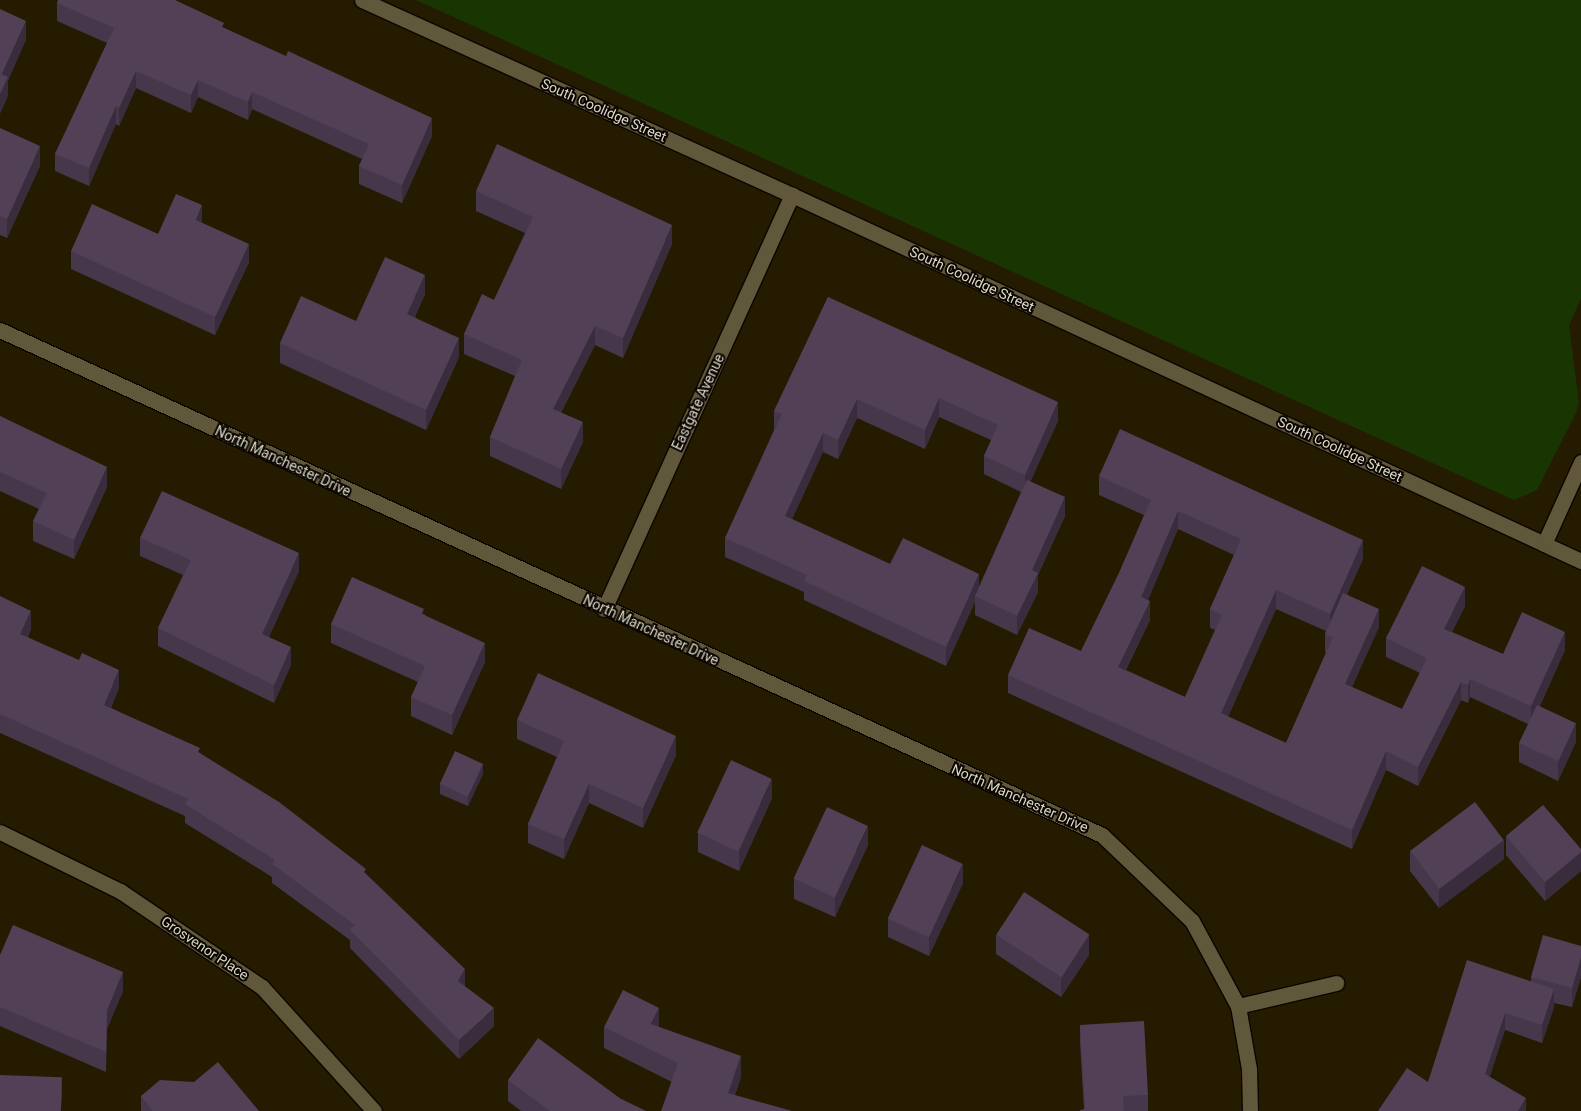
<!DOCTYPE html>
<style>
body{margin:0}
#map{position:relative;width:1581px;height:1111px;overflow:hidden;background:#241b01;font-family:Roboto,sans-serif}
div>[style]{position:absolute}
[style*='--x']{left:calc(var(--x)*1px);top:calc(var(--y)*1px);width:calc(var(--w)*1px);rotate:calc(var(--a)*1deg)}
.green>*{inset:0;background:#193602}
.roads{filter:drop-shadow(1px 0 #0d0500) drop-shadow(-1px 0 #0d0500) drop-shadow(0 1px #0d0500) drop-shadow(0 -1px #0d0500)}
.minor>*{height:15px;margin:-7.5px;padding:0 7.5px;transform-origin:7.5px;border-radius:7.5px;background:#61573a}
.wall>*{inset:0;background:#47374b}
.shaded-wall>*{inset:0;background:#392d3d}
.building>*{inset:0;background:#524057;transform-origin:0 0}
span{translate:-50% -50%;white-space:nowrap;text-align:center;line-height:1.15;-webkit-text-stroke:4px #0a0601;paint-order:stroke}
.street-label{font-size:14px;color:#ded8c8}
</style>
<div id="map">
<div class="green">
<div style="clip-path:polygon(416px 0,1581px 0,1581px 299px,1569px 325px,1579px 403px,1576px 413px,1537px 490px,1514px 500px)"></div>
</div>
<div class="roads">
<div class="minor">
<div style="--x:362;--y:0;--w:472;--a:24.4"></div>
<div style="--x:792;--y:195;--w:870;--a:24.89"></div>
<div style="--x:0;--y:330;--w:1212;--a:24.62"></div>
<div style="--x:1102;--y:835;--w:124;--a:43.7"></div>
<div style="--x:1192;--y:921;--w:97;--a:61.6"></div>
<div style="--x:1238;--y:1006;--w:64;--a:80.1"></div>
<div style="--x:1249;--y:1069;--w:42;--a:88.6"></div>
<div style="--x:1544;--y:544;--w:90;--a:-65.7"></div>
<div style="--x:604;--y:609;--w:455;--a:-65.6"></div>
<div style="--x:0;--y:832;--w:134;--a:26.2"></div>
<div style="--x:120;--y:891;--w:171;--a:34.1"></div>
<div style="--x:262;--y:987;--w:167;--a:47.9"></div>
<div style="--x:1238;--y:1006;--w:101;--a:-13.2"></div>
</div>
</div>
<div class="wall">
<div style="clip-path:polygon(57px 3px,224px 28px,432px 136px,402px 203px,359px 184px,359px 166px,362px 159px,252px 109px,248px 120px,198px 97px,191px 113px,136px 88px,119px 126px,116px 124px,89px 186px,55px 171px,55px 154px,107px 43px,57px 21px)"></div>
<div style="clip-path:polygon(0 128px,40px 166px,7px 238px,0 235px)"></div>
<div style="clip-path:polygon(476px 191px,672px 244px,623px 358px,595px 345px,561px 413px,583px 442px,561px 489px,490px 456px,490px 437px,515px 376px,464px 354px,464px 334px,494px 300px,525px 233px,476px 211px)"></div>
<div style="clip-path:polygon(202px 223px,249px 262px,215px 335px,71px 269px,71px 251px,158px 234px)"></div>
<div style="clip-path:polygon(425px 294px,415px 317px,459px 357px,426px 430px,280px 363px,280px 343px,356px 321px)"></div>
<div style="clip-path:polygon(evenodd,828px 297px,1058px 421px,1030px 481px,1065px 516px,1038px 575px,1038px 592px,1017px 635px,975px 615px,975px 602px,946px 666px,804px 600px,804px 592px,725px 557px,725px 538px,774px 430px,774px 411px,828px 297px,939px 417px,991px 440px,984px 456px,984px 474px,1021px 492px,979px 587px,890px 564px,792px 519px,823px 452px,838px 459px,857px 418px,925px 449px,939px 417px)"></div>
<div style="clip-path:polygon(0 416px,107px 487px,74px 559px,33px 541px,33px 521px,39px 509px,0 491px)"></div>
<div style="clip-path:polygon(evenodd,1099px 476px,1363px 559px,1347px 594px,1379px 627px,1352px 687px,1402px 709px,1420px 673px,1386px 657px,1386px 638px,1465px 606px,1452px 632px,1503px 654px,1565px 650px,1540px 706px,1576px 742px,1558px 781px,1519px 762px,1519px 743px,1528px 724px,1470px 697px,1468px 703px,1461px 700px,1418px 786px,1386px 770px,1352px 849px,1008px 693px,1008px 675px,1081px 651px,1119px 573px,1144px 515px,1099px 495px,1099px 476px,1178px 529px,1234px 555px,1210px 609px,1210px 628px,1215px 630px,1185px 697px,1126px 670px,1150px 620px,1148px 600px,1178px 529px,1099px 476px,1276px 609px,1326px 631px,1325px 634px,1325px 652px,1326px 653px,1286px 743px,1228px 717px,1276px 609px)"></div>
<div style="clip-path:polygon(140px 538px,299px 571px,269px 637px,291px 665px,274px 703px,158px 646px,158px 628px,183px 575px,140px 556px)"></div>
<div style="clip-path:polygon(0 596px,31px 629px,28px 637px,119px 688px,111px 708px,200px 753px,366px 874px,465px 987px,494px 1026px,459px 1059px,350px 948px,350px 940px,272px 883px,272px 877px,185px 823px,185px 816px,0 733px)"></div>
<div style="clip-path:polygon(424px 614px,485px 662px,452px 735px,411px 716px,411px 697px,418px 682px,331px 643px,331px 624px)"></div>
<div style="clip-path:polygon(517px 720px,676px 755px,643px 828px,589px 803px,564px 859px,528px 843px,528px 824px,557px 757px,517px 739px)"></div>
<div style="clip-path:polygon(483px 774px,468px 806px,440px 794px,440px 784px)"></div>
<div style="clip-path:polygon(772px 798px,739px 871px,698px 852px,698px 833px)"></div>
<div style="clip-path:polygon(1506px 836px,1581px 849px,1581px 871px,1545px 901px,1506px 855px)"></div>
<div style="clip-path:polygon(868px 845px,835px 917px,794px 899px,794px 879px)"></div>
<div style="clip-path:polygon(1410px 851px,1504px 859px,1439px 908px,1410px 871px)"></div>
<div style="clip-path:polygon(963px 883px,929px 956px,888px 937px,888px 918px)"></div>
<div style="clip-path:polygon(996px 935px,1089px 955px,1061px 997px,996px 954px)"></div>
<div style="clip-path:polygon(1581px 946px,1581px 977px,1572px 1007px,1554px 1003px,1554px 1007px,1542px 1043px,1505px 1030px,1489px 1077px,1526px 1111px,1428px 1082px,1531px 981px,1531px 977px)"></div>
<div style="clip-path:polygon(0 955px,123px 991px,107px 1029px,106px 1072px,0 1026px)"></div>
<div style="clip-path:polygon(1080px 1025px,1148px 1095px,1148px 1111px,1080px 1111px,1084px 1109px,1080px 1044px)"></div>
<div style="clip-path:polygon(604px 1027px,659px 1027px,741px 1077px,735px 1095px,672px 1082px,604px 1048px)"></div>
<div style="clip-path:polygon(508px 1080px,621px 1099px,646px 1111px,521px 1111px,508px 1101px)"></div>
<div style="clip-path:polygon(141px 1096px,259px 1111px,141px 1111px)"></div>
</div>
<div class="shaded-wall">
<div style="clip-path:polygon(26px 21px,26px 40px,8px 81px,8px 96px,0 114px,0 94px,2px 74px)"></div>
<div style="clip-path:polygon(136px 71px,136px 88px,119px 126px,119px 108px)"></div>
<div style="clip-path:polygon(198px 80px,198px 97px,191px 113px,191px 95px)"></div>
<div style="clip-path:polygon(252px 92px,252px 109px,248px 120px,248px 102px)"></div>
<div style="clip-path:polygon(116px 106px,116px 124px,89px 186px,89px 168px)"></div>
<div style="clip-path:polygon(432px 118px,432px 136px,402px 203px,402px 185px)"></div>
<div style="clip-path:polygon(40px 146px,40px 166px,7px 238px,7px 219px)"></div>
<div style="clip-path:polygon(202px 205px,202px 223px,196px 220px)"></div>
<div style="clip-path:polygon(672px 225px,672px 244px,623px 358px,623px 338px)"></div>
<div style="clip-path:polygon(249px 244px,249px 262px,215px 335px,215px 317px)"></div>
<div style="clip-path:polygon(425px 275px,425px 294px,407px 333px,407px 314px)"></div>
<div style="clip-path:polygon(595px 326px,595px 345px,553px 428px,553px 409px)"></div>
<div style="clip-path:polygon(459px 338px,459px 357px,426px 430px,426px 410px)"></div>
<div style="clip-path:polygon(939px 398px,939px 417px,925px 449px,925px 430px)"></div>
<div style="clip-path:polygon(857px 399px,857px 418px,838px 459px,838px 440px)"></div>
<div style="clip-path:polygon(1058px 402px,1058px 421px,1025px 494px,1025px 475px)"></div>
<div style="clip-path:polygon(583px 422px,583px 442px,561px 489px,561px 469px)"></div>
<div style="clip-path:polygon(823px 433px,823px 452px,785px 535px,785px 516px)"></div>
<div style="clip-path:polygon(107px 467px,107px 487px,74px 559px,74px 540px)"></div>
<div style="clip-path:polygon(1065px 497px,1065px 516px,1038px 575px,1038px 592px,1017px 635px,1017px 616px,1032px 570px)"></div>
<div style="clip-path:polygon(1178px 511px,1178px 529px,1141px 616px,1141px 597px)"></div>
<div style="clip-path:polygon(1363px 540px,1363px 559px,1330px 633px,1330px 614px)"></div>
<div style="clip-path:polygon(299px 553px,299px 571px,262px 652px,262px 634px)"></div>
<div style="clip-path:polygon(979px 574px,979px 593px,975px 596px,975px 602px,946px 666px,946px 647px)"></div>
<div style="clip-path:polygon(1465px 587px,1465px 606px,1444px 648px,1444px 629px)"></div>
<div style="clip-path:polygon(1276px 590px,1276px 609px,1221px 732px,1221px 713px)"></div>
<div style="clip-path:polygon(1150px 601px,1150px 620px,1118px 685px,1118px 667px)"></div>
<div style="clip-path:polygon(1379px 609px,1379px 627px,1345px 702px,1345px 684px)"></div>
<div style="clip-path:polygon(31px 611px,31px 629px,20px 652px,20px 634px)"></div>
<div style="clip-path:polygon(1565px 632px,1565px 650px,1531px 725px,1531px 706px)"></div>
<div style="clip-path:polygon(485px 643px,485px 662px,452px 735px,452px 715px)"></div>
<div style="clip-path:polygon(291px 647px,291px 665px,274px 703px,274px 685px)"></div>
<div style="clip-path:polygon(119px 670px,119px 688px,104px 723px,104px 705px)"></div>
<div style="clip-path:polygon(1470px 679px,1470px 697px,1468px 703px,1468px 685px)"></div>
<div style="clip-path:polygon(1461px 682px,1461px 700px,1418px 786px,1418px 767px)"></div>
<div style="clip-path:polygon(1576px 723px,1576px 742px,1558px 781px,1558px 761px)"></div>
<div style="clip-path:polygon(676px 736px,676px 755px,643px 828px,643px 808px)"></div>
<div style="clip-path:polygon(1386px 751px,1386px 770px,1352px 849px,1352px 830px)"></div>
<div style="clip-path:polygon(483px 764px,483px 774px,468px 806px,468px 796px)"></div>
<div style="clip-path:polygon(772px 779px,772px 798px,739px 871px,739px 851px)"></div>
<div style="clip-path:polygon(589px 784px,589px 803px,564px 859px,564px 839px)"></div>
<div style="clip-path:polygon(868px 826px,868px 845px,835px 917px,835px 898px)"></div>
<div style="clip-path:polygon(1504px 840px,1504px 859px,1439px 908px,1439px 889px)"></div>
<div style="clip-path:polygon(1581px 852px,1581px 871px,1545px 901px,1545px 882px)"></div>
<div style="clip-path:polygon(963px 864px,963px 883px,929px 956px,929px 937px)"></div>
<div style="clip-path:polygon(1089px 935px,1089px 955px,1061px 997px,1061px 977px)"></div>
<div style="clip-path:polygon(1581px 957px,1581px 977px,1572px 1007px,1572px 988px)"></div>
<div style="clip-path:polygon(465px 969px,465px 988px,458px 981px)"></div>
<div style="clip-path:polygon(123px 972px,123px 991px,107px 1029px,106px 1072px,107px 1010px)"></div>
<div style="clip-path:polygon(1554px 989px,1554px 1007px,1542px 1043px,1542px 1025px)"></div>
<div style="clip-path:polygon(494px 1008px,494px 1026px,459px 1059px,459px 1040px)"></div>
<div style="clip-path:polygon(659px 1008px,659px 1030px,651px 1024px)"></div>
<div style="clip-path:polygon(1505px 1013px,1505px 1030px,1485px 1092px,1485px 1074px)"></div>
<div style="clip-path:polygon(741px 1056px,741px 1077px,729px 1111px,728px 1093px)"></div>
<div style="clip-path:polygon(62px 1077px,62px 1096px,61px 1111px,60px 1111px)"></div>
<div style="clip-path:polygon(1526px 1098px,1526px 1111px,1518px 1111px)"></div>
</div>
<div class="building">
<div style="clip-path:polygon(58px 0,175px 0,224px 23px,222px 27px,286px 56px,288px 51px,432px 118px,402px 185px,359px 166px,369px 144px,252px 92px,248px 102px,198px 80px,191px 95px,136px 71px,119px 108px,116px 106px,89px 168px,55px 154px,114px 28px,57px 3px)"></div>
<div style="clip-path:polygon(0 9px,26px 21px,2px 74px,8px 77px,0 94px)"></div>
<div style="clip-path:polygon(0 128px,40px 146px,7px 219px,0 216px)"></div>
<div style="clip-path:polygon(497px 144px,672px 225px,623px 338px,595px 326px,553px 409px,583px 422px,561px 469px,490px 437px,522px 360px,464px 334px,482px 294px,494px 300px,533px 217px,476px 191px)"></div>
<div style="clip-path:polygon(176px 194px,202px 205px,196px 220px,249px 244px,215px 317px,71px 251px,92px 204px,158px 234px)"></div>
<div style="clip-path:polygon(385px 257px,425px 275px,407px 314px,459px 338px,426px 410px,280px 343px,301px 296px,356px 321px)"></div>
<div style="clip-path:polygon(828px 297px,1058px 402px,1025px 475px,984px 456px,998px 425px,939px 398px,925px 430px,857px 399px,838px 440px,823px 433px,785px 516px,890px 564px,903px 538px,979px 574px,946px 647px,804px 581px,807px 575px,725px 538px,782px 414px,774px 411px)"></div>
<div style="clip-path:polygon(0 416px,107px 467px,74px 540px,33px 521px,47px 493px,0 472px)"></div>
<div style="clip-path:polygon(evenodd,1120px 429px,1363px 540px,1330px 614px,1276px 590px,1221px 713px,1286px 743px,1333px 637px,1325px 634px,1343px 593px,1379px 609px,1345px 684px,1402px 709px,1427px 658px,1386px 638px,1422px 566px,1465px 587px,1444px 629px,1503px 654px,1522px 612px,1565px 632px,1531px 706px,1470px 679px,1468px 685px,1461px 682px,1418px 767px,1386px 751px,1352px 830px,1008px 675px,1029px 628px,1081px 651px,1119px 573px,1151px 500px,1099px 476px,1120px 429px,1178px 511px,1241px 539px,1210px 609px,1222px 615px,1185px 697px,1118px 667px,1150px 601px,1141px 597px,1178px 511px)"></div>
<div style="clip-path:polygon(1027px 480px,1065px 497px,1032px 570px,1038px 573px,1017px 616px,975px 596px)"></div>
<div style="clip-path:polygon(162px 491px,299px 553px,262px 634px,291px 647px,274px 685px,158px 628px,191px 560px,140px 538px)"></div>
<div style="clip-path:polygon(352px 577px,424px 609px,422px 614px,485px 643px,452px 715px,411px 697px,425px 666px,331px 624px)"></div>
<div style="clip-path:polygon(0 596px,31px 611px,20px 634px,79px 660px,82px 653px,119px 670px,104px 705px,200px 748px,198px 752px,279px 802px,366px 869px,364px 872px,465px 969px,458px 981px,494px 1008px,459px 1040px,350px 930px,355px 925px,272px 864px,275px 860px,185px 804px,188px 799px,0 714px)"></div>
<div style="clip-path:polygon(538px 673px,676px 736px,643px 808px,589px 784px,564px 839px,528px 824px,564px 741px,517px 720px)"></div>
<div style="left:1537px;top:705px;width:43px;height:42px;rotate:25deg"></div>
<div style="left:455px;top:751px;width:31px;height:36px;rotate:25deg"></div>
<div style="left:731px;top:760px;width:45px;height:80px;rotate:25deg"></div>
<div style="left:1475px;top:802px;width:48px;height:81px;rotate:53deg"></div>
<div style="clip-path:polygon(1543px 805px,1581px 849px,1581px 852px,1545px 882px,1506px 836px)"></div>
<div style="left:827px;top:807px;width:45px;height:79px;rotate:25deg"></div>
<div style="left:922px;top:845px;width:45px;height:81px;rotate:25deg"></div>
<div style="left:1024px;top:892px;width:78px;height:51px;rotate:33deg"></div>
<div style="clip-path:polygon(13px 925px,123px 972px,107px 1010px,106px 1052px,0 1007px,0 955px)"></div>
<div style="clip-path:polygon(1543px 935px,1581px 946px,1581px 957px,1572px 988px,1531px 977px)"></div>
<div style="clip-path:polygon(1467px 960px,1554px 989px,1542px 1025px,1505px 1013px,1485px 1074px,1526px 1098px,1518px 1111px,1378px 1111px,1407px 1068px,1428px 1082px)"></div>
<div style="clip-path:polygon(623px 990px,659px 1008px,651px 1024px,741px 1056px,728px 1093px,792px 1111px,661px 1111px,678px 1063px,604px 1027px)"></div>
<div style="clip-path:polygon(1144px 1021px,1148px 1095px,1123px 1096px,1124px 1111px,1080px 1111px,1080px 1110px,1085px 1109px,1080px 1025px)"></div>
<div style="clip-path:polygon(538px 1038px,621px 1099px,646px 1111px,550px 1111px,508px 1080px)"></div>
<div style="clip-path:polygon(218px 1062px,259px 1111px,153px 1111px,141px 1096px,160px 1080px,194px 1082px)"></div>
<div style="left:0;top:1075px;width:62px;height:36px;rotate:2deg"></div>
</div>
<div class="street-label">
<span style="left:604px;top:110px;rotate:24deg">South Coolidge Street</span>
<span style="left:972px;top:279px;rotate:25deg">South Coolidge Street</span>
<span style="left:698px;top:402px;rotate:-65deg">Eastgate Avenue</span>
<span style="left:1340px;top:449px;rotate:25deg">South Coolidge Street</span>
<span style="left:283px;top:461px;rotate:25deg">North Manchester Drive</span>
<span style="left:651px;top:630px;rotate:25deg">North Manchester Drive</span>
<span style="left:1020px;top:798px;rotate:24deg">North Manchester Drive</span>
<span style="left:205px;top:948px;rotate:34deg">Grosvenor Place</span>
</div>
</div>
